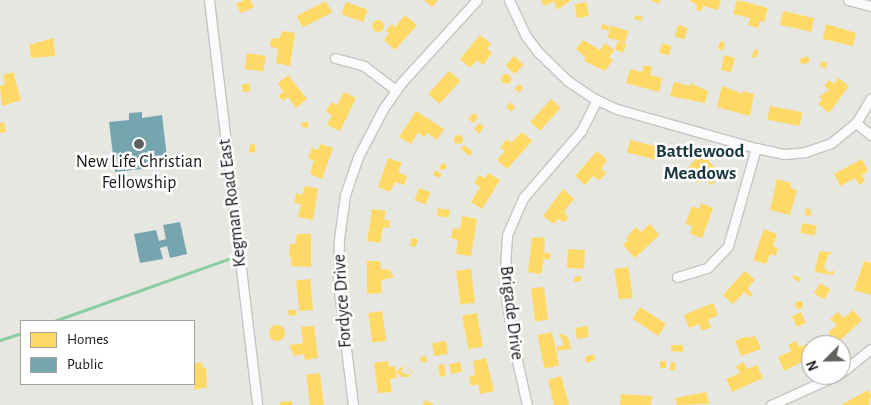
<!DOCTYPE html>
<style>
body{margin:0}
#map{position:relative;width:871px;height:405px;overflow:hidden;background:#e7e7e2;font-family:"Alegreya Sans",sans-serif}
div>[style]{position:absolute}
[style*='--x']{left:calc(var(--x)*1px);top:calc(var(--y)*1px);width:calc(var(--w)*1px);rotate:calc(var(--a)*1deg)}
.homes>*{inset:0;background:#ffd966;transform-origin:0 0}
.round{border-radius:50%}
.public>*{inset:0;background:#76a5af}
.stream>*{height:3px;margin:-1.5px;padding:0 1.5px;transform-origin:1.5px;border-radius:1.5px;background:#8acda1}
.roads{filter:drop-shadow(1px 0 #c4c5c1) drop-shadow(-1px 0 #c4c5c1) drop-shadow(0 1px #c4c5c1) drop-shadow(0 -1px #c4c5c1)}
.street>*{height:9px;margin:-4.5px;padding:0 4.5px;transform-origin:4.5px;border-radius:4.5px;background:#fbfbfb}
.dots>*{width:14px;height:14px;translate:-50% -50%;box-sizing:border-box;border:2px solid #fff;border-radius:50%}
span{translate:-50% -50%;white-space:nowrap;text-align:center;line-height:1.15;-webkit-text-stroke:5px #fff;paint-order:stroke}
.poi-label{font-size:18px;color:#171814}
.street-label{font-size:18px;color:#171814}
.neighbourhood-label{font-size:19px;color:#17383e;font-weight:700}
.legend{position:absolute;left:20px;top:320px;width:175px;height:65px;box-sizing:border-box;background:#fff;border:1px solid #a2a3a1;margin:0;padding:6px 9px;list-style:none;font-size:15px;color:#171814}
.legend li{display:flex;align-items:center;gap:10px;height:25px}
.legend b{width:25px;border:1px solid #a2a3a1}
.north{position:absolute;left:801px;top:335px;width:50px;height:50px;box-sizing:border-box;background:#fff;border:1px solid #a2a3a1;border-radius:50%;rotate:247deg;font-size:14px;font-weight:700;line-height:20px;text-align:center;color:#171814}
.north::after{content:'';display:block;margin:auto;width:18px;height:22px;background:#60605c;clip-path:polygon(50% 0,100% 100%,50% 72%,0 100%)}
</style>
<div id="map">
<div class="homes">
<div style="clip-path:polygon(244px 0,250px 0,254px 7px,241px 13px,236px 4px)"></div>
<div style="clip-path:polygon(424px 0,438px 0,432px 7px)"></div>
<div style="clip-path:polygon(541px 0,570px 0,570px 1px,557px 10px,554px 1px,544px 6px)"></div>
<div style="clip-path:polygon(650px 0,660px 0,659px 4px)"></div>
<div style="clip-path:polygon(689px 0,721px 0,718px 10px,703px 6px,701px 11px,696px 10px,697px 5px)"></div>
<div style="clip-path:polygon(737px 0,768px 8px,764px 22px,760px 21px,758px 28px,748px 25px,750px 18px,733px 14px)"></div>
<div style="left:326px;top:1px;width:13px;height:33px;rotate:63deg"></div>
<div style="left:346px;top:2px;width:23px;height:13px;rotate:20deg"></div>
<div style="left:586px;top:2px;width:14px;height:12px;rotate:78deg"></div>
<div style="left:783px;top:11px;width:32px;height:14px;rotate:13deg"></div>
<div style="clip-path:polygon(405px 15px,417px 25px,395px 50px,384px 40px,389px 33px,386px 31px,392px 24px,395px 27px)"></div>
<div style="left:635px;top:15px;width:8px;height:4px;rotate:14deg"></div>
<div class="round" style="left:372px;top:20px;width:12px;height:12px"></div>
<div style="left:602px;top:24px;width:8px;height:5px;rotate:14deg"></div>
<div style="clip-path:polygon(826px 24px,856px 33px,853px 46px,823px 39px)"></div>
<div style="left:678px;top:25px;width:10px;height:12px;rotate:17deg"></div>
<div style="left:611px;top:26px;width:18px;height:12px;rotate:16deg"></div>
<div style="clip-path:polygon(282px 31px,295px 33px,290px 66px,276px 63px,278px 49px,270px 46px,271px 39px,280px 38px)"></div>
<div style="clip-path:polygon(480px 35px,491px 44px,487px 49px,492px 53px,483px 65px,477px 60px,470px 68px,460px 59px)"></div>
<div style="clip-path:polygon(53px 38px,55px 56px,31px 58px,29px 45px)"></div>
<div style="clip-path:polygon(583px 40px,600px 50px,605px 43px,614px 50px,609px 57px,613px 60px,605px 71px,584px 61px,586px 58px,576px 49px)"></div>
<div style="left:618px;top:41px;width:9px;height:9px;rotate:21deg"></div>
<div style="clip-path:polygon(720px 41px,725px 43px,723px 50px,718px 49px)"></div>
<div style="left:662px;top:43px;width:10px;height:10px;rotate:17deg"></div>
<div style="clip-path:polygon(754px 49px,759px 51px,756px 58px,752px 57px)"></div>
<div style="left:247px;top:53px;width:19px;height:16px;rotate:9deg"></div>
<div style="clip-path:polygon(724px 55px,735px 58px,731px 72px,721px 70px)"></div>
<div style="left:514px;top:56px;width:13px;height:13px;rotate:42deg"></div>
<div style="left:808px;top:56px;width:6px;height:9px;rotate:72deg"></div>
<div style="clip-path:polygon(821px 61px,827px 63px,826px 68px,820px 67px)"></div>
<div style="clip-path:polygon(644px 65px,652px 67px,650px 75px,662px 78px,659px 92px,626px 83px,630px 69px,642px 72px)"></div>
<div style="left:449px;top:71px;width:15px;height:31px;rotate:42deg"></div>
<div style="clip-path:polygon(13px 72px,21px 100px,2px 106px,0 86px,5px 84px,3px 75px)"></div>
<div class="round" style="left:501px;top:74px;width:10px;height:10px"></div>
<div style="clip-path:polygon(288px 75px,307px 99px,296px 108px,288px 97px,283px 101px,278px 96px,283px 92px,278px 83px)"></div>
<div style="clip-path:polygon(838px 78px,849px 86px,829px 113px,818px 104px,822px 99px,819px 97px,829px 90px,824px 86px,829px 80px,834px 84px)"></div>
<div style="clip-path:polygon(674px 82px,690px 86px,690px 83px,708px 91px,705px 103px,670px 96px)"></div>
<div style="left:249px;top:83px;width:8px;height:8px;rotate:76deg"></div>
<div style="clip-path:polygon(519px 84px,523px 88px,519px 93px,514px 89px)"></div>
<div style="clip-path:polygon(722px 86px,742px 94px,742px 91px,754px 94px,750px 116px,717px 107px)"></div>
<div style="clip-path:polygon(344px 92px,356px 98px,340px 131px,327px 125px,332px 115px,326px 112px,331px 102px,337px 105px)"></div>
<div style="left:551px;top:99px;width:13px;height:31px;rotate:42deg"></div>
<div style="clip-path:polygon(510px 102px,515px 107px,511px 112px,506px 107px)"></div>
<div style="left:770px;top:106px;width:33px;height:14px;rotate:11deg"></div>
<div style="clip-path:polygon(416px 111px,444px 129px,437px 140px,427px 133px,425px 137px,418px 133px,411px 144px,399px 137px)"></div>
<div style="left:474px;top:113px;width:6px;height:8px;rotate:45deg"></div>
<div style="clip-path:polygon(307px 121px,309px 127px,303px 128px,301px 123px)"></div>
<div style="clip-path:polygon(4px 122px,6px 132px,0 133px,0 123px)"></div>
<div style="clip-path:polygon(479px 123px,484px 127px,479px 134px,474px 129px)"></div>
<div style="clip-path:polygon(522px 132px,532px 141px,507px 169px,497px 160px,505px 151px,500px 147px,507px 139px,511px 143px)"></div>
<div class="round" style="left:453.5px;top:134.5px;width:9px;height:9px"></div>
<div style="left:630px;top:140px;width:32px;height:13px;rotate:14deg"></div>
<div style="left:250px;top:144px;width:6px;height:8px;rotate:9deg"></div>
<div style="clip-path:polygon(321px 144px,333px 148px,322px 179px,310px 174px,314px 161px,308px 158px,312px 148px,318px 150px)"></div>
<div style="clip-path:polygon(464px 145px,473px 152px,469px 156px,461px 149px)"></div>
<div style="clip-path:polygon(597px 151px,607px 160px,601px 169px,606px 173px,599px 181px,593px 176px,585px 185px,575px 176px)"></div>
<div style="clip-path:polygon(700px 153px,722px 174px,711px 185px,704px 178px,698px 183px,686px 171px)"></div>
<div style="clip-path:polygon(388px 158px,402px 163px,398px 172px,407px 176px,404px 185px,395px 182px,390px 192px,378px 187px)"></div>
<div style="clip-path:polygon(862px 159px,868px 171px,862px 175px,865px 181px,859px 185px,855px 178px,840px 186px,834px 174px)"></div>
<div style="clip-path:polygon(445px 163px,447px 168px,440px 170px,439px 166px)"></div>
<div style="clip-path:polygon(435px 170px,442px 174px,440px 178px,433px 175px)"></div>
<div style="clip-path:polygon(488px 173px,500px 180px,482px 209px,471px 202px,480px 187px,474px 183px,479px 175px,485px 178px)"></div>
<div style="clip-path:polygon(777px 179px,791px 183px,790px 188px,797px 190px,790px 215px,770px 210px)"></div>
<div style="clip-path:polygon(305px 186px,318px 189px,313px 220px,298px 217px,301px 204px,294px 203px,296px 193px,302px 195px)"></div>
<div style="left:419px;top:188px;width:12px;height:13px;rotate:20deg"></div>
<div style="clip-path:polygon(563px 189px,574px 199px,564px 211px,568px 218px,564px 222px,558px 219px,554px 224px,543px 216px)"></div>
<div style="clip-path:polygon(701px 203px,713px 208px,702px 238px,690px 234px,692px 226px,685px 224px,692px 206px,699px 209px)"></div>
<div style="left:438px;top:208px;width:12px;height:8px;rotate:9deg"></div>
<div style="clip-path:polygon(809px 208px,812px 215px,805px 216px,805px 209px)"></div>
<div style="clip-path:polygon(372px 209px,386px 211px,384px 219px,390px 221px,389px 228px,383px 227px,380px 243px,367px 241px)"></div>
<div style="clip-path:polygon(462px 216px,477px 219px,471px 256px,456px 254px,458px 240px,451px 238px,453px 228px,460px 229px)"></div>
<div style="left:802px;top:223px;width:15px;height:10px;rotate:11deg"></div>
<div style="clip-path:polygon(650px 224px,659px 235px,635px 258px,623px 245px,628px 240px,626px 238px,636px 227px,641px 232px)"></div>
<div style="clip-path:polygon(764px 229px,777px 234px,773px 246px,778px 248px,776px 256px,770px 254px,766px 264px,753px 260px)"></div>
<div style="clip-path:polygon(297px 234px,311px 234px,311px 267px,291px 266px,291px 258px,294px 258px,289px 257px,290px 244px,295px 244px)"></div>
<div style="clip-path:polygon(532px 237px,545px 238px,544px 252px,551px 254px,549px 260px,544px 259px,541px 274px,528px 272px)"></div>
<div style="clip-path:polygon(411px 238px,418px 239px,416px 247px,410px 246px)"></div>
<div style="left:568px;top:249px;width:17px;height:19px;rotate:3deg"></div>
<div style="clip-path:polygon(819px 251px,834px 253px,828px 255px,824px 267px,829px 273px,835px 270px,833px 275px,815px 272px)"></div>
<div style="clip-path:polygon(367px 261px,380px 261px,381px 269px,390px 270px,394px 277px,381px 280px,382px 293px,367px 294px)"></div>
<div style="clip-path:polygon(864px 261px,871px 263px,871px 295px,854px 290px)"></div>
<div style="left:628px;top:267px;width:31px;height:14px;rotate:81deg"></div>
<div style="left:471px;top:269px;width:34px;height:15px;rotate:83deg"></div>
<div style="clip-path:polygon(745px 271px,755px 280px,747px 289px,753px 294px,750px 297px,744px 292px,733px 304px,723px 295px)"></div>
<div style="left:794px;top:275px;width:8px;height:4px;rotate:23deg"></div>
<div style="clip-path:polygon(581px 276px,581px 281px,574px 282px,574px 277px)"></div>
<div style="left:310px;top:279px;width:31px;height:14px;rotate:84deg"></div>
<div style="left:820px;top:283px;width:12px;height:12px;rotate:31deg"></div>
<div style="left:544px;top:287px;width:33px;height:13px;rotate:83deg"></div>
<div class="round" style="left:795px;top:301px;width:8px;height:8px"></div>
<div style="clip-path:polygon(713px 303px,718px 315px,708px 320px,711px 327px,702px 331px,699px 324px,689px 328px,684px 315px)"></div>
<div style="left:640px;top:307px;width:31px;height:14px;rotate:33deg"></div>
<div style="clip-path:polygon(288px 310px,296px 310px,297px 315px,289px 316px)"></div>
<div style="clip-path:polygon(853px 310px,862px 320px,837px 343px,828px 333px,837px 325px,830px 319px,838px 312px,844px 318px)"></div>
<div style="left:382px;top:311px;width:30px;height:14px;rotate:82deg"></div>
<div style="left:801px;top:312px;width:12px;height:10px;rotate:66deg"></div>
<div style="left:477px;top:313px;width:34px;height:15px;rotate:80deg"></div>
<div class="round" style="left:269px;top:325px;width:16px;height:16px"></div>
<div style="clip-path:polygon(314px 326px,318px 358px,305px 360px,304px 354px,294px 356px,289px 345px,303px 343px,301px 327px)"></div>
<div style="left:587px;top:326px;width:11px;height:12px;rotate:80deg"></div>
<div style="left:552px;top:332px;width:34px;height:15px;rotate:78deg"></div>
<div style="clip-path:polygon(559px 333px,568px 337px,571px 349px,557px 351px,557px 347px,564px 345px)"></div>
<div style="clip-path:polygon(747px 336px,748px 338px,755px 336px,761px 349px,741px 356px,735px 341px)"></div>
<div style="left:446px;top:341px;width:13px;height:14px;rotate:81deg"></div>
<div style="clip-path:polygon(796px 341px,799px 347px,807px 344px,811px 357px,784px 371px,778px 357px,791px 351px,788px 345px)"></div>
<div style="clip-path:polygon(671px 345px,683px 345px,683px 352px,671px 351px)"></div>
<div style="clip-path:polygon(594px 354px,595px 360px,586px 363px,585px 357px)"></div>
<div style="left:426px;top:356px;width:6px;height:6px;rotate:81deg"></div>
<div style="clip-path:polygon(486px 358px,494px 391px,480px 394px,478px 384px,471px 386px,469px 376px,475px 375px,473px 361px)"></div>
<div style="clip-path:polygon(388px 361px,389px 367px,395px 366px,395px 372px,405px 365px,401px 372px,408px 375px,411px 373px,407px 365px,412px 372px,409px 377px,403px 377px,396px 373px,396px 378px,390px 379px,392px 392px,378px 393px,374px 363px)"></div>
<div style="left:660px;top:361px;width:6px;height:7px"></div>
<div style="clip-path:polygon(202px 362px,203px 368px,206px 368px,207px 387px,194px 390px,194px 364px)"></div>
<div style="left:460px;top:362px;width:10px;height:11px;rotate:79deg"></div>
<div style="left:671px;top:362px;width:5px;height:8px;rotate:11deg"></div>
<div style="clip-path:polygon(744px 362px,747px 369px,757px 365px,763px 378px,732px 392px,726px 379px,740px 373px,736px 366px)"></div>
<div style="left:444px;top:364px;width:12px;height:6px;rotate:81deg"></div>
<div style="left:320px;top:373px;width:32px;height:14px;rotate:83deg"></div>
<div style="clip-path:polygon(561px 376px,569px 405px,554px 405px,548px 380px)"></div>
<div style="clip-path:polygon(868px 390px,871px 395px,869px 405px,841px 405px)"></div>
<div style="clip-path:polygon(706px 392px,709px 404px,677px 405px,675px 398px)"></div>
<div style="clip-path:polygon(621px 394px,652px 396px,651px 405px,620px 405px)"></div>
<div style="clip-path:polygon(426px 400px,434px 405px,423px 405px)"></div>
<div style="clip-path:polygon(292px 401px,292px 405px,280px 405px,280px 402px)"></div>
</div>
<div class="public">
<div style="clip-path:polygon(142px 112px,142px 118px,162px 115px,168px 166px,115px 172px,109px 122px,129px 120px,129px 113px)"></div>
<div style="clip-path:polygon(180px 222px,187px 254px,170px 258px,167px 246px,160px 248px,163px 259px,140px 263px,134px 234px,156px 230px,159px 241px,166px 239px,163px 225px)"></div>
</div>
<div class="stream">
<div style="--x:54;--y:321;--w:188;--a:-19.6"></div>
<div style="--x:0;--y:340;--w:22;--a:-18"></div>
</div>
<div class="roads">
<div class="street">
<div style="--x:209;--y:0;--w:408;--a:83.2"></div>
<div style="--x:509;--y:0;--w:40;--a:65"></div>
<div style="--x:526;--y:36;--w:20;--a:53"></div>
<div style="--x:538;--y:52;--w:42;--a:44"></div>
<div style="--x:568;--y:81;--w:30;--a:34"></div>
<div style="--x:593;--y:98;--w:26;--a:25"></div>
<div style="--x:617;--y:109;--w:144;--a:15.7"></div>
<div style="--x:756;--y:148;--w:29;--a:12"></div>
<div style="--x:784;--y:154;--w:21;--a:-5"></div>
<div style="--x:805;--y:152;--w:28;--a:-19"></div>
<div style="--x:831;--y:143;--w:32;--a:-39"></div>
<div style="--x:856;--y:123;--w:29;--a:-59"></div>
<div style="--x:848;--y:0;--w:24;--a:15"></div>
<div style="--x:335;--y:58;--w:30;--a:15"></div>
<div style="--x:364;--y:66;--w:40;--a:37"></div>
<div style="--x:856;--y:123;--w:19;--a:39"></div>
<div style="--x:677;--y:277;--w:31;--a:-17"></div>
<div style="--x:707;--y:268;--w:30;--a:-46"></div>
<div style="--x:728;--y:246;--w:102;--a:-74.1"></div>
<div style="--x:841;--y:373;--w:38;--a:-39"></div>
<div style="--x:353;--y:405;--w:124;--a:-97"></div>
<div style="--x:338;--y:282;--w:43;--a:-88.7"></div>
<div style="--x:339;--y:239;--w:44;--a:-82.2"></div>
<div style="--x:345;--y:195;--w:40;--a:-71.1"></div>
<div style="--x:358;--y:157;--w:54;--a:-62.5"></div>
<div style="--x:383;--y:109;--w:33;--a:-55"></div>
<div style="--x:402;--y:82;--w:111;--a:-47.6"></div>
<div style="--x:527;--y:405;--w:64;--a:-102.7"></div>
<div style="--x:513;--y:343;--w:61;--a:-98.5"></div>
<div style="--x:504;--y:283;--w:48;--a:-86.4"></div>
<div style="--x:507;--y:235;--w:40;--a:-66.6"></div>
<div style="--x:523;--y:198;--w:89;--a:-49.1"></div>
<div style="--x:581;--y:131;--w:35;--a:-63"></div>
<div style="--x:771;--y:405;--w:72;--a:-24.4"></div>
</div>
</div>
<div class="dots">
<div style="left:139px;top:144px;background:#60605c"></div>
</div>
<div class="poi-label">
<span style="left:139px;top:173px">New Life Christian<br>Fellowship</span>
</div>
<div class="street-label">
<span style="left:233px;top:203px;rotate:-97deg">Kegman Road East</span>
<span style="left:343px;top:301px;rotate:-94deg">Fordyce Drive</span>
<span style="left:511px;top:313px;rotate:83deg">Brigade Drive</span>
</div>
<div class="neighbourhood-label">
<span style="left:700px;top:163px">Battlewood<br>Meadows</span>
</div>
<ul class="legend">
<li><b style="height:14px;background:#ffd966"></b>Homes</li>
<li><b style="height:14px;background:#76a5af"></b>Public</li>
</ul>
<div class="north">N</div>
</div>
